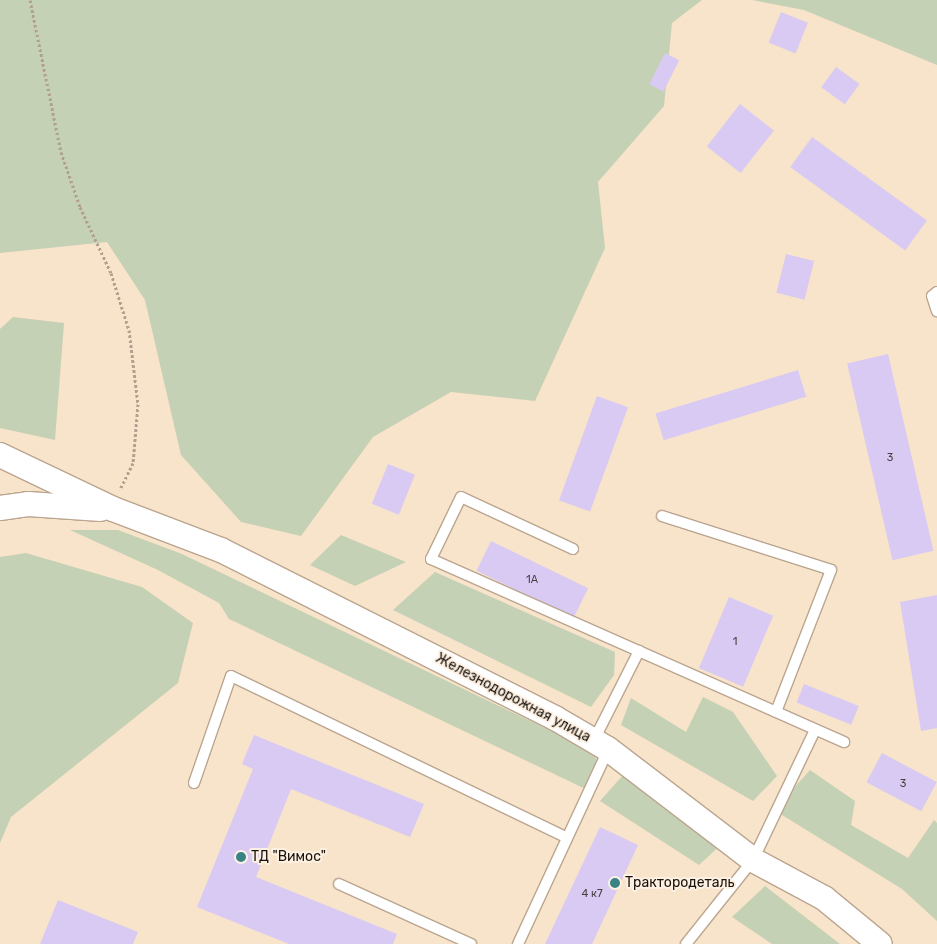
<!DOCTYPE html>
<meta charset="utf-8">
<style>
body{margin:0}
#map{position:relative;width:937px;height:944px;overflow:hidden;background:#f8e3cb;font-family:Rubik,sans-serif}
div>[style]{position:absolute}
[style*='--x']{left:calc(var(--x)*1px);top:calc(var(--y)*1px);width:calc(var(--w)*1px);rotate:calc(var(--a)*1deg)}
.green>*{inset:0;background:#c5d1b4}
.building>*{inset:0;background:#d8caf3;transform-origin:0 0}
.path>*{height:3px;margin-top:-1.5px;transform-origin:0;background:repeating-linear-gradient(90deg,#b1a08e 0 2.5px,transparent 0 5px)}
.roads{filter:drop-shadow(1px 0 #baa58f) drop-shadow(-1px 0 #baa58f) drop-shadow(0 1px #baa58f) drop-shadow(0 -1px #baa58f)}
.service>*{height:10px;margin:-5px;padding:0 5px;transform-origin:5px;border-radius:5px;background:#fff}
.tertiary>*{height:24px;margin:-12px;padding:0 12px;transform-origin:12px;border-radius:12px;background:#fff}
.dots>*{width:14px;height:14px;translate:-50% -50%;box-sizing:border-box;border:2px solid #fef1e3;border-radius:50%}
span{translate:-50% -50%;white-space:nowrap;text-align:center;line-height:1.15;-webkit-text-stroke:4px #fef1e3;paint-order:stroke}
.number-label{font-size:11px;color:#494044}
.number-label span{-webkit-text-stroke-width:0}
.street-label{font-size:14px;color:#19120a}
.poi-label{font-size:14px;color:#19120a}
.left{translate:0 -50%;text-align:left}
</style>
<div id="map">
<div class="green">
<div style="clip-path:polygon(0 0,702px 0,672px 23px,664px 106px,598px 182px,605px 248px,535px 401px,451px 392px,373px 437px,301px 536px,241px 522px,181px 455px,145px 300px,107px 242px,0 253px)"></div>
<div style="clip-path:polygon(752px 0,937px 0,937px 65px,804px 10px)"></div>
<div style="clip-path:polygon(13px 317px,64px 323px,55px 440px,0 428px,0 329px)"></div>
<div style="clip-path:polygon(70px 530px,118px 530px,182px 554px,589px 749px,598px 761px,601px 775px,594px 793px,229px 619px,219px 603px,158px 570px)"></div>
<div style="clip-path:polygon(341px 535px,406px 562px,355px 586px,310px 565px)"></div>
<div style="clip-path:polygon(26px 553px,142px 587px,193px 623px,178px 683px,11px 817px,0 843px,0 557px)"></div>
<div style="clip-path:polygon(435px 572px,615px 652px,614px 675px,591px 707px,393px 610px)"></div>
<div style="clip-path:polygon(703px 697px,733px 712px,777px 776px,753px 801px,621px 725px,631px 698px,686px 732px)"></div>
<div style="clip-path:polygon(810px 770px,855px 801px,851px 825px,908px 858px,934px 820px,937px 823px,937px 921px,902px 889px,774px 810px)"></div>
<div style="clip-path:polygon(624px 774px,725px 841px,699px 865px,600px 801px)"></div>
<div style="clip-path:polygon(765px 886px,840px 944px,772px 944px,732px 917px)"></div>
</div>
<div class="building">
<div style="left:781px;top:12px;width:29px;height:33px;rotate:22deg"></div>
<div style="left:665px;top:53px;width:16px;height:35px;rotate:27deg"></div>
<div style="left:836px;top:67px;width:29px;height:25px;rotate:36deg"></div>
<div style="left:740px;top:104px;width:43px;height:54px;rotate:38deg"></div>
<div style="left:812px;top:137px;width:142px;height:37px;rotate:36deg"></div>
<div style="left:786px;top:254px;width:29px;height:40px;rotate:14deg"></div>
<div style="left:888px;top:354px;width:202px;height:42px;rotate:77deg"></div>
<div style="left:798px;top:370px;width:28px;height:149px;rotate:73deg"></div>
<div style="left:597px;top:396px;width:33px;height:111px;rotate:20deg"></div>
<div style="left:388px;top:464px;width:29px;height:43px;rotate:22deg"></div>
<div style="left:491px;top:541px;width:108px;height:33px;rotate:26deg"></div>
<div style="clip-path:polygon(937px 595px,937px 728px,921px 731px,900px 602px)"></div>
<div style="left:729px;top:597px;width:48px;height:77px;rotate:23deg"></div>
<div style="left:804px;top:684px;width:59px;height:20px;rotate:22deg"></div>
<div style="clip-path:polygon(254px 735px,424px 804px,410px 837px,291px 789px,256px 877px,397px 934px,393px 944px,289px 944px,197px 907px,253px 769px,242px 764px)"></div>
<div style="left:882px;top:753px;width:62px;height:33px;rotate:28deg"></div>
<div style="clip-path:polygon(600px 827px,638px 845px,592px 944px,545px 944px)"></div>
<div style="clip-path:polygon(58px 900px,138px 932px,133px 944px,40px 944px)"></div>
</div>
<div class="path">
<div style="--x:30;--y:0;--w:155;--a:78.5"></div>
<div style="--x:61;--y:152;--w:58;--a:70.9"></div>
<div style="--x:80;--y:207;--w:73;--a:64.8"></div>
<div style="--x:111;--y:273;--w:60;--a:72.5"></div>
<div style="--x:129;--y:330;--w:75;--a:83.1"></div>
<div style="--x:138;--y:404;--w:59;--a:94.8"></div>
<div style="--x:133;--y:463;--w:30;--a:116"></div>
</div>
<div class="roads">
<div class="service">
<div style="--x:937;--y:292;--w:6;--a:141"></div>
<div style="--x:932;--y:296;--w:16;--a:72"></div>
<div style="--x:662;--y:516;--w:177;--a:17.7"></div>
<div style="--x:831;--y:570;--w:152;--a:111.2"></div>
<div style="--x:573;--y:549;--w:123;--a:-155.1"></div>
<div style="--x:461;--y:497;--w:69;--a:115.8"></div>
<div style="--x:431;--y:559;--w:452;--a:23.9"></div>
<div style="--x:594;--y:740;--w:100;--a:-63.2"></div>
<div style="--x:194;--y:783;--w:113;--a:-70.9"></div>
<div style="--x:231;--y:676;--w:373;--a:25.7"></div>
<div style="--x:339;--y:884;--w:145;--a:24.4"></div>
<div style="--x:518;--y:944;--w:214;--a:-65.1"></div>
<div style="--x:686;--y:944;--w:107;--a:-51.4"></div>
<div style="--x:753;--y:860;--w:144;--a:-64.5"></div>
</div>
<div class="tertiary">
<div style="--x:0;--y:455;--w:125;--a:25.5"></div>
<div style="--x:113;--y:509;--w:116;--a:20.8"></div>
<div style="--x:221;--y:550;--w:374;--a:26.7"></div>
<div style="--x:555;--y:718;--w:61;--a:30.3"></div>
<div style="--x:608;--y:749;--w:183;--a:37.4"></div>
<div style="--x:753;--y:860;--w:81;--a:28.2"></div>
<div style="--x:824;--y:898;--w:72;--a:39.4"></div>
<div style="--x:0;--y:508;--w:28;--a:-8"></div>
<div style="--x:28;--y:504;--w:73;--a:3.9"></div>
</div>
</div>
<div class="dots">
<div style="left:241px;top:857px;background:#398285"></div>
<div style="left:615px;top:883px;background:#398285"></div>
</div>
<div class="number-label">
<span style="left:890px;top:458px">3</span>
<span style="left:532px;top:580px">1А</span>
<span style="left:735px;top:642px">1</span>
<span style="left:903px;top:784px">3</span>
<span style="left:592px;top:894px">4 к7</span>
</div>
<div class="street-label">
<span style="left:513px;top:698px;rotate:28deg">Железнодорожная улица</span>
</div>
<div class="poi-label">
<span class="left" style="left:251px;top:857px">ТД "Вимос"</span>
<span class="left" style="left:625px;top:883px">Трактородеталь</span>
</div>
</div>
